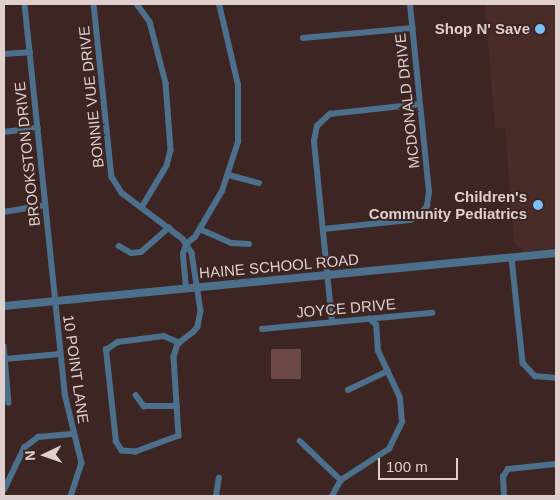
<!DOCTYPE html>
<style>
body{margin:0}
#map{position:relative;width:560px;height:500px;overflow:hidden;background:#3c2522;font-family:Arial,sans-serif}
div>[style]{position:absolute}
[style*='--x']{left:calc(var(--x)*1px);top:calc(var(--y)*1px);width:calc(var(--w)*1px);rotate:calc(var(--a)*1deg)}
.built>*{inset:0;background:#492b27}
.green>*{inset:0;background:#6b4843;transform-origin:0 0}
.minor>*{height:5.5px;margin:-2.75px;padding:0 2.75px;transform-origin:2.75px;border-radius:2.75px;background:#4c6f8b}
.tertiary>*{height:8px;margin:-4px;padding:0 4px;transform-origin:4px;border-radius:4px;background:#4c6f8b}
.dots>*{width:14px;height:14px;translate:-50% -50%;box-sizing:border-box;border:2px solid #3c2522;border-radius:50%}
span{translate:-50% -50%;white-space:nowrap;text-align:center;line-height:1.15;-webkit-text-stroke:4px #3c2522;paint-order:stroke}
.poi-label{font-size:15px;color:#dfcfcd;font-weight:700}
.right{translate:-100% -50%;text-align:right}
.street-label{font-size:15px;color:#dfcfcd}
.frame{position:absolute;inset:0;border:5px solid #dfcfcd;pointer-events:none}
.north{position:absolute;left:20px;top:430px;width:50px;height:50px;-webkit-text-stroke:4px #3c2522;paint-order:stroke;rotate:267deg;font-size:14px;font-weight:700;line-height:20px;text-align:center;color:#dfcfcd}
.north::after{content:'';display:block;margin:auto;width:18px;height:22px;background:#dfcfcd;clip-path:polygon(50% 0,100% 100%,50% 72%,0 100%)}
.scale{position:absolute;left:378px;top:458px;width:80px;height:22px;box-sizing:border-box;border:2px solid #dfcfcd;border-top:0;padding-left:6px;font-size:15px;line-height:18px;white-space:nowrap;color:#dfcfcd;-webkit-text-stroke:4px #3c2522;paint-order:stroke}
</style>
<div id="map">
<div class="built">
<div style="clip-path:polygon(485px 4px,556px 4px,556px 248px,525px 252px,514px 243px,505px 128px,495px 129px)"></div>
</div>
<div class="green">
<div style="left:301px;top:349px;width:30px;height:30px;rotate:90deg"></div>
</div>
<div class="minor">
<div style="--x:25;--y:4;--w:392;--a:84.1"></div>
<div style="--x:65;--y:394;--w:71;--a:76.2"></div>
<div style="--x:82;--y:463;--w:35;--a:108"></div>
<div style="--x:94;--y:4;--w:174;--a:84.1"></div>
<div style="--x:112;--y:177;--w:19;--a:58"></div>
<div style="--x:122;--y:193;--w:76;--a:37"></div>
<div style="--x:183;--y:239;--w:17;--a:57"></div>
<div style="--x:192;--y:253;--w:59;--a:81.2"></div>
<div style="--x:201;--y:311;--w:16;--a:101"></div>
<div style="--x:198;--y:327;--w:6;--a:129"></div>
<div style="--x:194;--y:332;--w:20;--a:143"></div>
<div style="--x:178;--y:344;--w:14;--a:107"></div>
<div style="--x:174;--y:357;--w:79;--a:86.4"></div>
<div style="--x:179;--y:436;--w:46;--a:159.6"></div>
<div style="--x:136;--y:452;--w:14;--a:-176"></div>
<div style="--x:122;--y:451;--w:11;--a:-124"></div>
<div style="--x:116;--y:442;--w:93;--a:-96.2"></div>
<div style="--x:106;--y:350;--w:14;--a:-34"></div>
<div style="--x:118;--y:342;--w:46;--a:-7.4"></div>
<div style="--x:164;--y:336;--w:17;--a:24"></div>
<div style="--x:137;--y:4;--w:22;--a:54"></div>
<div style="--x:150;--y:22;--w:63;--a:75.3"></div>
<div style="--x:166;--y:83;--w:67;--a:85.7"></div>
<div style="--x:171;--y:150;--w:16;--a:104"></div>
<div style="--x:167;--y:166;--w:47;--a:121"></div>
<div style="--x:303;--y:38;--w:110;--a:-5.2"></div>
<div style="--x:4;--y:54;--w:26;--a:-4"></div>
<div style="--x:4;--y:132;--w:34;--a:-7"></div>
<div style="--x:229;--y:175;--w:31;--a:15"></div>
<div style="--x:4;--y:212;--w:42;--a:-9.7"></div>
<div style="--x:200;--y:229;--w:34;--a:24"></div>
<div style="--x:231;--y:243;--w:18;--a:3"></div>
<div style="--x:323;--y:229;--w:87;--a:-5.9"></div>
<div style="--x:410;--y:220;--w:10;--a:-24"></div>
<div style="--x:419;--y:216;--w:13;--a:-51"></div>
<div style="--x:427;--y:206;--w:14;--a:-82"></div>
<div style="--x:429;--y:192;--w:189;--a:-95.8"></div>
<div style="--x:186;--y:244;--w:11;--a:-38"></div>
<div style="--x:195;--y:237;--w:53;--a:-59.6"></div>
<div style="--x:222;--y:191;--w:52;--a:-71.9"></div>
<div style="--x:238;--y:142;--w:57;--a:-90"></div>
<div style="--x:238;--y:85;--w:83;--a:-103.2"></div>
<div style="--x:119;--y:246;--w:14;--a:30"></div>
<div style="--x:131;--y:253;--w:10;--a:-6"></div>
<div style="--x:141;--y:252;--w:37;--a:-41"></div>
<div style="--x:512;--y:258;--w:106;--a:84"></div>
<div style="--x:523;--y:363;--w:18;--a:47"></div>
<div style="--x:535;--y:376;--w:21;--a:5"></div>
<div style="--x:186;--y:289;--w:35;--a:-95"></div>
<div style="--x:183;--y:254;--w:10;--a:-73"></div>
<div style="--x:332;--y:322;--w:182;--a:-95.7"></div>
<div style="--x:314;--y:141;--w:15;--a:-79"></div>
<div style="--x:317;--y:126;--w:18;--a:-43"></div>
<div style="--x:330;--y:114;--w:90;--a:-6.4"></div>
<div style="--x:262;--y:329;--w:171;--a:-5.4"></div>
<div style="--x:4;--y:346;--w:57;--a:85"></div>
<div style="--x:5;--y:359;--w:55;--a:-5.2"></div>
<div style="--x:348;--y:390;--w:44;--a:-25.4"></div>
<div style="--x:136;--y:395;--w:14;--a:54"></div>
<div style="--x:144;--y:406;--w:33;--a:0"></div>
<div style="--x:300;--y:441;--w:57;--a:43.6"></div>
<div style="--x:4;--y:490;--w:47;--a:-64.5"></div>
<div style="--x:24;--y:448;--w:18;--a:-38"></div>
<div style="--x:38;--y:437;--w:36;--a:-5"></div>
<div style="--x:216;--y:496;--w:18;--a:-81"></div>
<div style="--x:332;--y:496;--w:18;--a:-61"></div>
<div style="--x:341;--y:480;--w:57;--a:-32.9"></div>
<div style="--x:389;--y:449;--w:30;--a:-64"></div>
<div style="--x:402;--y:422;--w:24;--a:-95"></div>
<div style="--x:400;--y:398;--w:52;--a:-115.1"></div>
<div style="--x:378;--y:351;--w:26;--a:-94"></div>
<div style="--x:376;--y:325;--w:9;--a:-139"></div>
<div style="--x:504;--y:496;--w:19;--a:-93"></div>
<div style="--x:503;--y:477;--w:9;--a:-58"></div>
<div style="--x:508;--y:469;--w:48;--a:-5.9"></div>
</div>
<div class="tertiary">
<div style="--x:4;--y:306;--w:555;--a:-5.48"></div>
</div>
<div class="dots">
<div style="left:540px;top:29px;background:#79bff8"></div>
<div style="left:538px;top:205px;background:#79bff8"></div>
</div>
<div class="poi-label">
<span class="right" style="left:530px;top:29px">Shop N' Save</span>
<span class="right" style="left:527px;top:205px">Children's<br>Community Pediatrics</span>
</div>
<div class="street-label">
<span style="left:91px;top:97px;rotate:-96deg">BONNIE VUE DRIVE</span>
<span style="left:407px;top:101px;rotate:-96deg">MCDONALD DRIVE</span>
<span style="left:27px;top:154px;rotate:-96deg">BROOKSTON DRIVE</span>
<span style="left:279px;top:266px;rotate:-5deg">HAINE SCHOOL ROAD</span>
<span style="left:346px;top:308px;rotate:-5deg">JOYCE DRIVE</span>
<span style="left:76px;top:369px;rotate:82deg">10 POINT LANE</span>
</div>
<div class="frame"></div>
<div class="north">N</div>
<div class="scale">100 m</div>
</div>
